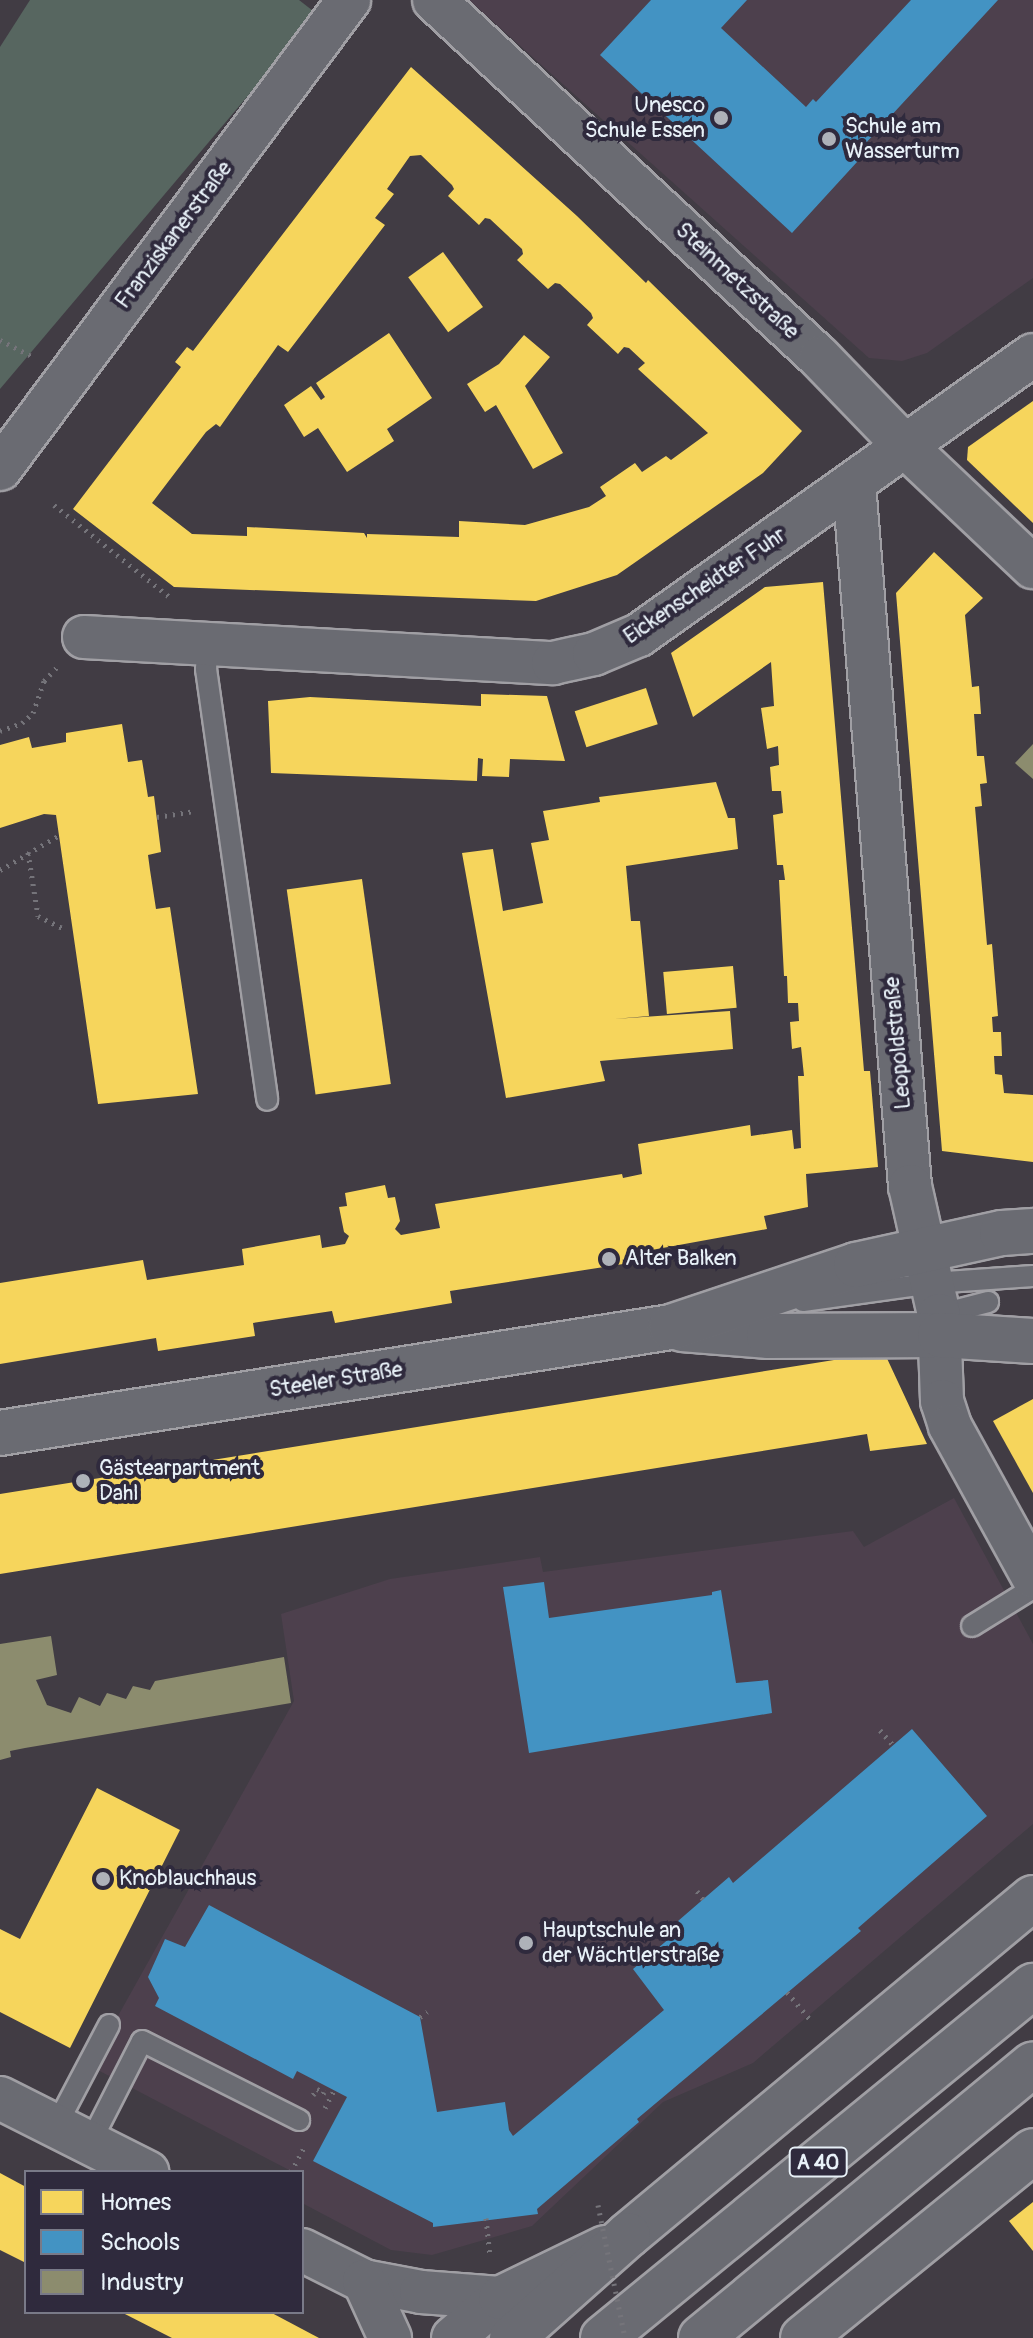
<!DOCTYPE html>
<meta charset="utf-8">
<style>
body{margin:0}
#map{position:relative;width:1033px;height:2338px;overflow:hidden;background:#413c44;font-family:Pangolin,sans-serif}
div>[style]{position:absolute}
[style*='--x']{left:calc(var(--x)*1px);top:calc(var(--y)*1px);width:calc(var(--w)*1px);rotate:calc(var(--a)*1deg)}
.built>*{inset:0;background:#4d404d}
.green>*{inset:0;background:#576660}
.homes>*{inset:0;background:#f6d55c;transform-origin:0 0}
.schools>*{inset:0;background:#4393c3}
.industry>*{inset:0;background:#8c8c6e}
.path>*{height:5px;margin-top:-2.5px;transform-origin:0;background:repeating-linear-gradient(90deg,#75747a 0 2px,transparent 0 8px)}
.roads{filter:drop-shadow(2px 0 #a09fa4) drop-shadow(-2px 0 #a09fa4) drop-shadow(0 2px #a09fa4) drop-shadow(0 -2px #a09fa4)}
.service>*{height:20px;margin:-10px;padding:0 10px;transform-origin:10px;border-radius:10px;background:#6a6b72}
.minor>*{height:42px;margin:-21px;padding:0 21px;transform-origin:21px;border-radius:21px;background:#6a6b72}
.secondary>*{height:44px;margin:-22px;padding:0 22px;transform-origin:22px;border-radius:22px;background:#6a6b72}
.motorway>*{height:44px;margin:-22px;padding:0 22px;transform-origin:22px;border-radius:22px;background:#6a6b72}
.path-bridge>*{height:5px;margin-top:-2.5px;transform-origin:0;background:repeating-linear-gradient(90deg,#75747a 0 2px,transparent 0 8px)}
.dots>*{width:22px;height:22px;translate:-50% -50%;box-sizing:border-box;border:4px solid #2f2a3d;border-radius:50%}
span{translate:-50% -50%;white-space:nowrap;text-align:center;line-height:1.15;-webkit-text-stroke:8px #2f2a3d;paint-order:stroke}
.shield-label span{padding:2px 6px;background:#2f2a3d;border:2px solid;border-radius:6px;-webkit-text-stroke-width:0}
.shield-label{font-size:20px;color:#e8f1f8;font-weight:700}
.poi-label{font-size:22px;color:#e8f1f8}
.right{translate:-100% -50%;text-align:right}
.left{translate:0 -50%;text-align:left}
.street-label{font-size:22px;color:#e8f1f8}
.legend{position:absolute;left:24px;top:2170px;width:280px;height:144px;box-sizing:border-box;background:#2f2a3d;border:2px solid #797a88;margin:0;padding:10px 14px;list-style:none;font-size:24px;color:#e8f1f8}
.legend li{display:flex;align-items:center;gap:16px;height:40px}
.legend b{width:40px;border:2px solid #797a88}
</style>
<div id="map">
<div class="built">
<div style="clip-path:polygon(469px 0,1033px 0,1033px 278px,927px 353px,902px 361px,869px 358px)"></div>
<div style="clip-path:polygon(954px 1498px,1033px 1644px,1033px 1824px,753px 2063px,663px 2102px,532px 2226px,432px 2255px,391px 2250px,302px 2203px,302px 2172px,293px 2172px,90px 2066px,294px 1701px,281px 1614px,390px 1579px,540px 1557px,543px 1572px,853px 1531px,864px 1547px)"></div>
</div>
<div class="green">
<div style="clip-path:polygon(30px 0,299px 0,317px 14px,0 389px,0 47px)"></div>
</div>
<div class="homes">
<div style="clip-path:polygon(evenodd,411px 67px,577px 216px,646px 283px,648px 280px,802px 431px,763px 473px,617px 575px,536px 601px,174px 587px,73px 509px,181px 367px,175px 362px,187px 347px,193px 351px,411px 67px,421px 155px,452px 185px,454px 189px,448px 196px,479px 225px,485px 218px,490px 219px,522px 249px,523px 254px,517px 260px,548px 289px,555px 283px,560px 284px,591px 313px,593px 318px,587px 325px,618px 354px,624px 347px,629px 348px,645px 363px,638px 369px,708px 433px,671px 460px,666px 456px,642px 472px,635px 463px,600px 487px,606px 496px,589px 507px,525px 525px,459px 521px,459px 537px,367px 534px,367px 538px,364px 533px,247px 527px,247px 536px,192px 534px,152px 503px,206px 432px,216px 424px,220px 427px,278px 345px,288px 352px,385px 225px,375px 218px,394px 194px,387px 189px,410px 156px,421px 155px)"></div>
<div style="left:443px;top:252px;width:68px;height:43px;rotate:54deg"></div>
<div style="clip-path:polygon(389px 333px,432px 398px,387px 429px,394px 441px,347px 472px,318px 428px,304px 437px,284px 405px,311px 386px,321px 400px,325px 397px,316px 383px)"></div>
<div style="clip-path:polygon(524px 335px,550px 357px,525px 386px,563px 453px,533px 469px,496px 405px,485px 412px,467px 384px,499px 364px)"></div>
<div style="clip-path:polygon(1033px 401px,1033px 523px,967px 460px,968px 447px)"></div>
<div style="clip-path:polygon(934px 552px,983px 598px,965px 615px,972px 687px,979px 686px,981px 714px,974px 714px,977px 756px,984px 756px,987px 783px,980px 784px,982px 806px,975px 807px,987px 945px,992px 944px,998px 1016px,992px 1017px,993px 1032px,1001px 1032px,1002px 1056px,994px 1056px,995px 1074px,1002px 1075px,1004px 1093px,1033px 1095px,1033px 1162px,942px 1151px,896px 593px)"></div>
<div style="clip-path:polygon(823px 582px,864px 1071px,870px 1071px,878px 1167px,806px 1174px,808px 1207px,764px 1216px,767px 1229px,635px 1253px,636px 1262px,450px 1291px,452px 1303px,335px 1323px,332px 1311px,253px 1323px,255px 1336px,158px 1351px,156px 1338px,0 1364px,0 1283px,143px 1260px,147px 1280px,244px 1265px,242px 1249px,320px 1235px,322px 1248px,345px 1244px,349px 1236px,344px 1232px,339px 1207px,347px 1206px,345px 1193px,385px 1185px,388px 1198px,395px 1197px,400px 1221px,395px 1229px,401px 1235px,440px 1228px,435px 1204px,622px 1174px,623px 1178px,642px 1174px,638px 1144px,750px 1125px,751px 1136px,792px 1130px,794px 1149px,801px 1148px,798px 1076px,804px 1076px,801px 1047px,792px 1049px,790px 1022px,799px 1021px,798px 1003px,788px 1003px,787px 976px,784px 976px,779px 880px,785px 880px,783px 865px,777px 865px,773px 815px,783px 813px,781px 791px,772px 791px,770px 767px,779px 765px,778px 746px,767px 749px,761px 708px,774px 706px,771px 662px,693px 717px,671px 653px,765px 587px)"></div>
<div style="left:646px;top:688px;width:38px;height:75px;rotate:72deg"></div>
<div style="clip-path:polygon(481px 694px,547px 696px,565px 761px,510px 759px,509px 777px,482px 776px,483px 759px,478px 758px,477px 781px,271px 773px,268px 701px,310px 697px,481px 706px)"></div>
<div style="clip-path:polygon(122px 724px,128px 762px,142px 760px,148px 797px,154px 796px,161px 852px,148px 855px,150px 870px,156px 909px,170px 907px,198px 1094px,98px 1104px,56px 815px,44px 814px,0 828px,0 745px,29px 737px,32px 748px,66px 742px,66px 733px)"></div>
<div style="clip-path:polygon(716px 782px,728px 818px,735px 818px,738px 849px,626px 866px,631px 921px,640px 921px,649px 1016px,614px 1019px,730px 1011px,733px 1049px,600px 1061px,605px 1081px,506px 1098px,462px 853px,493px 849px,503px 911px,543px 903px,531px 843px,549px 840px,543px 811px,600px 802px,599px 797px)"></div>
<div style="left:362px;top:879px;width:207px;height:76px;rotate:82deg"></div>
<div style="left:733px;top:966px;width:42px;height:70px;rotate:85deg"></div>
<div style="clip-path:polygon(884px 1352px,927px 1444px,870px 1451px,867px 1434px,0 1574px,0 1494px)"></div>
<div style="clip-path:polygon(1033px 1399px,1033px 1493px,993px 1421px)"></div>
<div style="clip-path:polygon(97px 1788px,180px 1830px,70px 2048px,0 2012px,0 1929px,20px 1939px)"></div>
<div style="clip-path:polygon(0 2173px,26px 2187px,26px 2263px,0 2250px)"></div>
<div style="clip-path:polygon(1033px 2202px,1033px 2251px,1009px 2221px)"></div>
<div style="clip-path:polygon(121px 2312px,270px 2312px,319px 2338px,172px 2338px)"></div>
</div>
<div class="schools">
<div style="clip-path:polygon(651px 0,747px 0,721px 28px,806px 107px,813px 99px,816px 102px,911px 0,998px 0,864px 145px,868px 150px,792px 233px,600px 55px)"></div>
<div style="clip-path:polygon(544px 1582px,549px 1618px,712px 1595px,712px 1592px,721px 1590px,736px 1683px,768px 1680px,772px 1713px,529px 1753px,503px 1587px)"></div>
<div style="clip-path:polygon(912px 1729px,987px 1816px,858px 1928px,861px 1931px,637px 2119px,639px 2122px,537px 2209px,538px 2214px,433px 2227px,433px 2223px,313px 2161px,347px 2097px,297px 2071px,293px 2079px,155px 2006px,159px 1998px,148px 1977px,165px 1939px,185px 1947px,209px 1905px,420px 2017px,437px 2112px,505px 2102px,509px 2130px,513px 2136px,664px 2010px,633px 1969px,683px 1927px,678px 1921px,729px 1877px,733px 1883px)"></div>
</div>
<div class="industry">
<div style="clip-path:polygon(1033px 744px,1033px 779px,1015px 763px)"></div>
<div style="clip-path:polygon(51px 1636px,57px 1675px,36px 1680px,47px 1705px,71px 1713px,79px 1697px,100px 1706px,107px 1693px,126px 1699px,133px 1686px,150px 1690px,155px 1681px,284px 1657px,291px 1703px,25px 1748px,10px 1751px,11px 1757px,0 1760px,0 1644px)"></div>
</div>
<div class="path">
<div style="--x:0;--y:340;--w:35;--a:27"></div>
<div style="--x:54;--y:505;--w:149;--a:38.5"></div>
<div style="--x:0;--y:731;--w:23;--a:-20"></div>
<div style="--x:22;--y:723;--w:15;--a:-42"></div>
<div style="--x:33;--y:713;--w:34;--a:-71"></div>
<div style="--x:44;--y:681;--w:19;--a:-47"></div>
<div style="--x:157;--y:817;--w:39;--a:-9"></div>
<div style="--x:28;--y:852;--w:65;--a:81.1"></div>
<div style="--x:38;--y:916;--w:30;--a:26"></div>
<div style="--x:0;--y:870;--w:67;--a:-30.4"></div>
<div style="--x:880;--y:1730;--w:20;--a:49"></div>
<div style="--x:697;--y:1891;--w:10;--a:53"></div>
<div style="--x:787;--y:1992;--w:39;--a:50"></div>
<div style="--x:420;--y:2017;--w:9;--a:-36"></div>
<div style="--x:313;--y:2095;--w:7;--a:-56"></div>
<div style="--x:317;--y:2089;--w:8;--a:23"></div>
<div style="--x:324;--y:2092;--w:7;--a:117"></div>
<div style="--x:325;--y:2108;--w:20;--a:-63"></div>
<div style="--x:291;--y:2172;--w:27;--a:-62"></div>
<div style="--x:486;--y:2218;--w:36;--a:84"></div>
</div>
<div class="roads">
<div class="service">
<div style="--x:207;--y:643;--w:26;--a:92"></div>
<div style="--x:206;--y:669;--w:435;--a:81.9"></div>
<div style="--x:803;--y:1301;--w:130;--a:-7.9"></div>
<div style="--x:932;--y:1283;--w:101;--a:-4"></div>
<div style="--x:934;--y:1316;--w:56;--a:-14.5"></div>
<div style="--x:972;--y:1626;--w:72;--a:-31.9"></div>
<div style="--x:56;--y:2126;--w:114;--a:-62.3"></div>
<div style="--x:90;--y:2143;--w:114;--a:-63"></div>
<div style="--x:142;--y:2041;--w:176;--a:26.7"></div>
</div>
<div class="minor">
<div style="--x:434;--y:0;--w:526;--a:42.84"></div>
<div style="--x:820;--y:358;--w:124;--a:46"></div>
<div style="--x:906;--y:447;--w:175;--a:43.4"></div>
<div style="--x:0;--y:469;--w:585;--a:-53.35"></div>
<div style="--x:854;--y:484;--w:704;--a:85.44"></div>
<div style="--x:910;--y:1186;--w:132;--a:77.3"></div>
<div style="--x:939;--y:1315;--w:86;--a:88"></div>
<div style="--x:942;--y:1401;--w:26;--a:72"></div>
<div style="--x:950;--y:1426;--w:172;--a:61.2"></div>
<div style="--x:84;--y:637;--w:470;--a:3.2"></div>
<div style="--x:553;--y:663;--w:42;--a:-12.4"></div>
<div style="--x:594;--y:654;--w:49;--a:-22.9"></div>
<div style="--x:639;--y:635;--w:483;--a:-35.4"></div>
<div style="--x:0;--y:2098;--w:165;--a:26.7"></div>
<div style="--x:302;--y:2250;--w:69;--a:26.6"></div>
<div style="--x:364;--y:2281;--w:58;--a:10.9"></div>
<div style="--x:421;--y:2292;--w:79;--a:4.3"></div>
<div style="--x:364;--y:2281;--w:63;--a:65.5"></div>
<div style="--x:453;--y:2338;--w:62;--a:-40.4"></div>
<div style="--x:500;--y:2298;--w:117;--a:-25.9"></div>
</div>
<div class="secondary">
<div style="--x:682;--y:1329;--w:87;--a:4.6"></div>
<div style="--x:769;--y:1336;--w:171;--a:-0.3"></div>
<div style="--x:940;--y:1335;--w:93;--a:3.7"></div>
<div style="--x:0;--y:1433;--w:679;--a:-8.98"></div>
<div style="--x:671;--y:1327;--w:195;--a:-18.5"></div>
<div style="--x:856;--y:1265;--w:149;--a:-12.4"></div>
<div style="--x:1002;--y:1233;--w:31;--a:-4"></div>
<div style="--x:628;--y:2235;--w:527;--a:-39.76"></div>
<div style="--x:803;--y:2338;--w:296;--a:-39.1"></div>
</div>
<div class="motorway">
<div style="--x:512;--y:2338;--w:155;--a:-41.6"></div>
<div style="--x:603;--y:2338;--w:556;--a:-39.3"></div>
<div style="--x:701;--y:2338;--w:430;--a:-39.5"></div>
</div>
</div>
<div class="path-bridge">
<div style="--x:598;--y:2205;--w:136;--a:78.5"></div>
</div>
<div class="dots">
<div style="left:721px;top:118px;background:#aeb2b9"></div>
<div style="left:829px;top:139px;background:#aeb2b9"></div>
<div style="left:609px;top:1259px;background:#aeb2b9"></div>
<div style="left:83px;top:1481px;background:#aeb2b9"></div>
<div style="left:103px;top:1879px;background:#aeb2b9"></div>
<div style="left:526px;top:1943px;background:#aeb2b9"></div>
</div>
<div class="shield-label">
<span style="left:818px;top:2162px">A 40</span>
</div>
<div class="poi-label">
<span class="right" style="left:705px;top:118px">Unesco<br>Schule Essen</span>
<span class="left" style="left:845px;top:139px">Schule am<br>Wasserturm</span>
<span class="left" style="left:625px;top:1259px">Alter Balken</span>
<span class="left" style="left:99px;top:1481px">Gästearpartment<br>Dahl</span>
<span class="left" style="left:119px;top:1879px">Knoblauchhaus</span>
<span class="left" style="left:542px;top:1943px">Hauptschule an<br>der Wächtlerstraße</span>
</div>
<div class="street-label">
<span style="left:174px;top:235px;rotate:-53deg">Franziskanerstraße</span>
<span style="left:737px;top:281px;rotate:43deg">Steinmetzstraße</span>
<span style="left:705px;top:586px;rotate:-34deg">Eickenscheidter Fuhr</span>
<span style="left:898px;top:1043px;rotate:-95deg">Leopoldstraße</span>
<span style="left:336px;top:1380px;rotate:-9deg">Steeler Straße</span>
</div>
<ul class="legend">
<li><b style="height:22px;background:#f6d55c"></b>Homes</li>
<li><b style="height:22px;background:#4393c3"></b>Schools</li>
<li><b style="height:22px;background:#8c8c6e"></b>Industry</li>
</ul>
</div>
